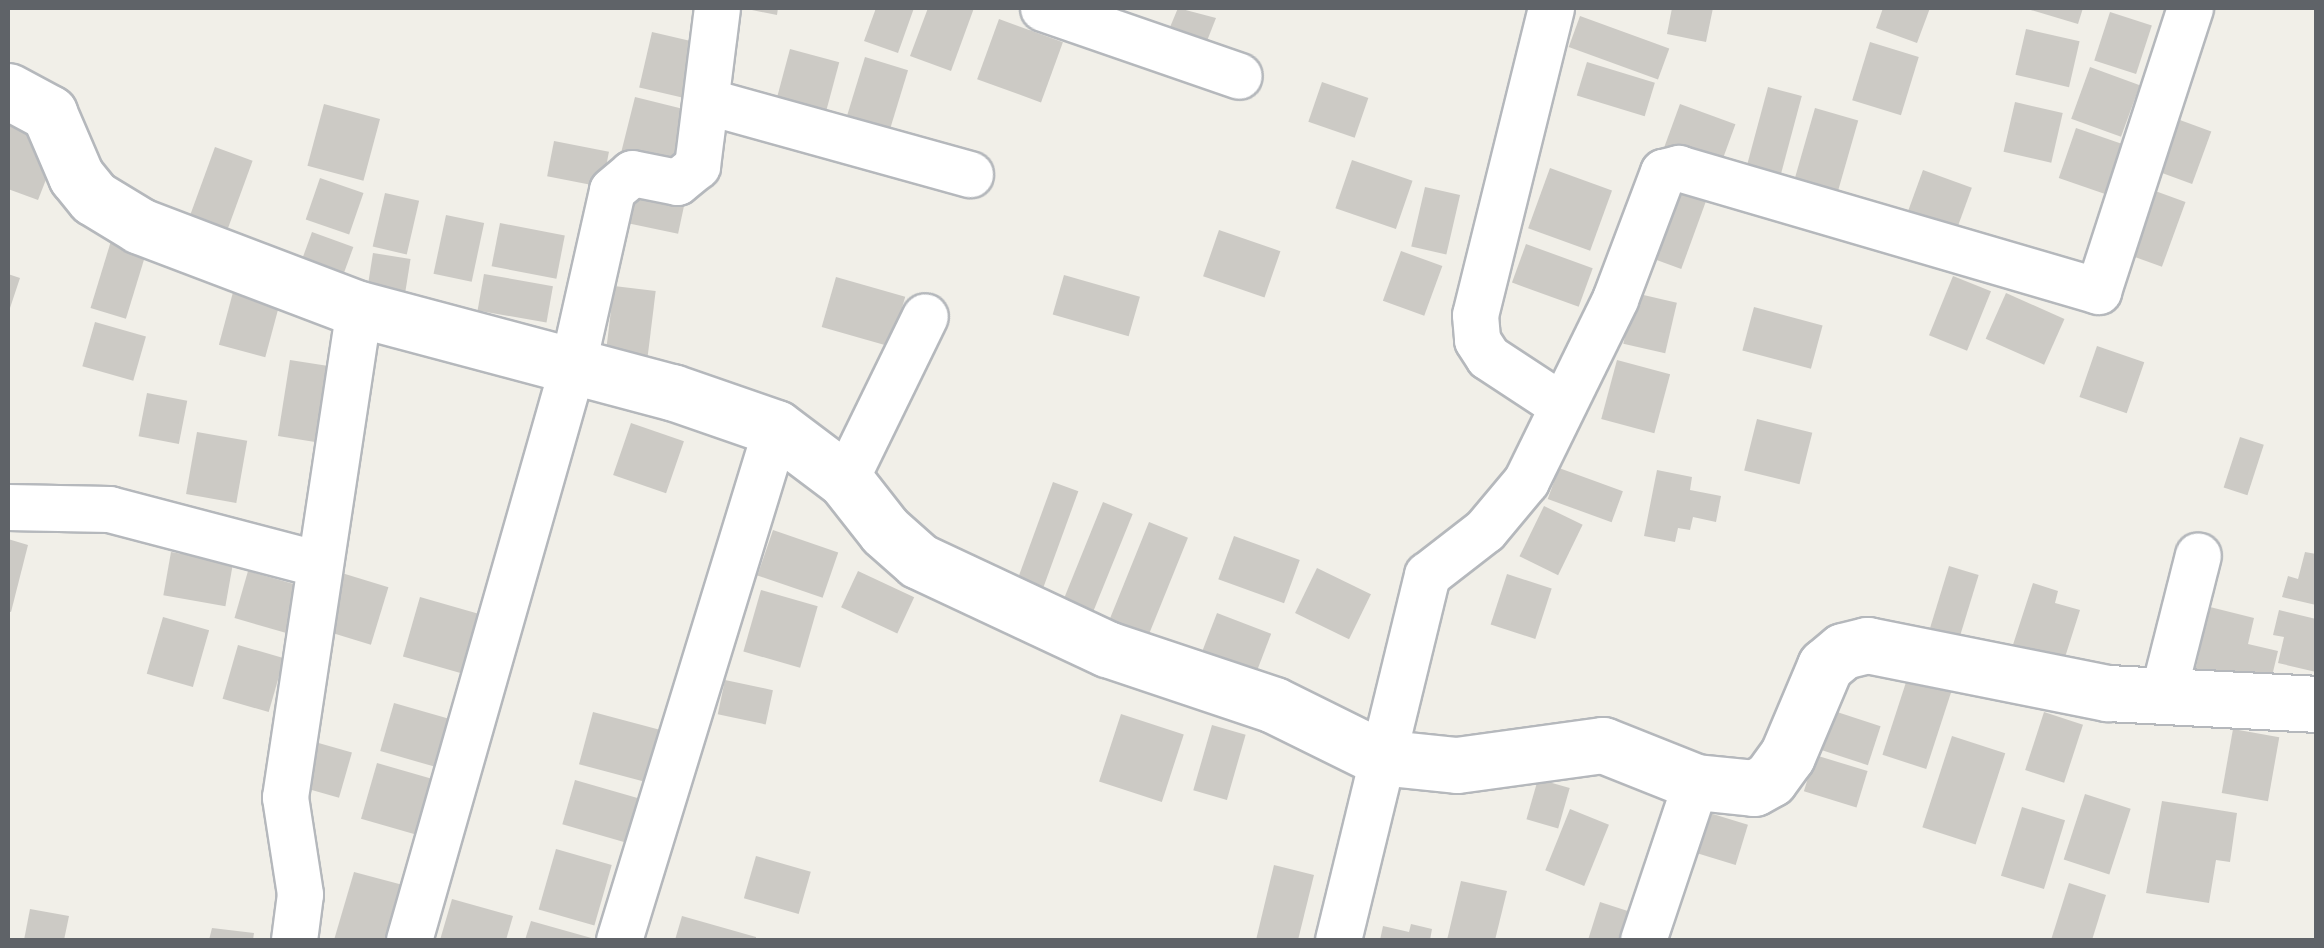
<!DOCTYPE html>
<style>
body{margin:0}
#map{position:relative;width:2324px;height:948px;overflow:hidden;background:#f1efe8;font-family:"DM Sans",sans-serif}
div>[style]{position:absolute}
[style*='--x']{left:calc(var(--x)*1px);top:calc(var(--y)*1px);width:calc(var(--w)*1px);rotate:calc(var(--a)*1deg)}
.building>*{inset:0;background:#cccac5;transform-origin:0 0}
.roads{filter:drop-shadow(2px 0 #b5b8bc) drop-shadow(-2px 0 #b5b8bc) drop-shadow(0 2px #b5b8bc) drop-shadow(0 -2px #b5b8bc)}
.minor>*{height:45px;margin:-22.5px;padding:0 22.5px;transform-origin:22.5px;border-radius:22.5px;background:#fff}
.tertiary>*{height:55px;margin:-27.5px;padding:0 27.5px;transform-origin:27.5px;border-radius:27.5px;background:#fff}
span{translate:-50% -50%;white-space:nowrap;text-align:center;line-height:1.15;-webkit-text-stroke:10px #fff;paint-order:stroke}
.frame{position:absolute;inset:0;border:10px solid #5f6368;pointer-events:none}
</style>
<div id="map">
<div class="building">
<div style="clip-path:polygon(742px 8px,778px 8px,777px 15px)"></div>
<div style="clip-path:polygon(876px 8px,914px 8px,898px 53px,864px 41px)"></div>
<div style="clip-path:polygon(928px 8px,974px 8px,951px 71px,910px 56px)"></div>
<div style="clip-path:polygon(1178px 8px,1216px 18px,1205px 46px,1168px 32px)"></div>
<div style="clip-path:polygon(1672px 8px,1713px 8px,1706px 42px,1667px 34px)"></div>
<div style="clip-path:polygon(1883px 8px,1930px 8px,1917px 43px,1876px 28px)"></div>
<div style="clip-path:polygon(2024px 8px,2083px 8px,2078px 24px)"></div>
<div style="left:2110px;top:12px;width:44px;height:51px;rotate:18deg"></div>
<div style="left:1580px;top:16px;width:95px;height:33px;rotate:20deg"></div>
<div style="left:999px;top:19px;width:68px;height:64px;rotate:20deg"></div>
<div style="left:2026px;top:29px;width:55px;height:47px;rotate:13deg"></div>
<div style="left:652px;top:32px;width:54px;height:57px;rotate:13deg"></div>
<div style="left:1870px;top:42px;width:51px;height:61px;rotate:17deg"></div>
<div style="left:790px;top:49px;width:51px;height:66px;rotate:15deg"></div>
<div style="left:865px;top:57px;width:45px;height:75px;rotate:17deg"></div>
<div style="left:1587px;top:62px;width:71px;height:35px;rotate:17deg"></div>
<div style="left:2090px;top:67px;width:53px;height:55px;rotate:20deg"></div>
<div style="left:1322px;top:82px;width:49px;height:42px;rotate:19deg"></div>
<div style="left:1768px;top:87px;width:35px;height:86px;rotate:15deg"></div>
<div style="left:635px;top:97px;width:54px;height:58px;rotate:14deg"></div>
<div style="left:2015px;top:102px;width:49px;height:51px;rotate:13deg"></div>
<div style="left:324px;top:104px;width:58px;height:64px;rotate:15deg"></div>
<div style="left:1680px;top:104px;width:59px;height:48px;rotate:20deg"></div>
<div style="left:1815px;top:108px;width:45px;height:79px;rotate:16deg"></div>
<div style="left:2169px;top:116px;width:45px;height:56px;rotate:20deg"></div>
<div style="clip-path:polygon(8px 121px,41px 135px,47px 177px,38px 200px,8px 189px)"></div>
<div style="left:2076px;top:128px;width:52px;height:53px;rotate:19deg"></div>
<div style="left:554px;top:141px;width:56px;height:36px;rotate:11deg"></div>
<div style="left:215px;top:147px;width:40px;height:85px;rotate:20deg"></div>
<div style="left:1352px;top:160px;width:64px;height:51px;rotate:19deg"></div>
<div style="left:1550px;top:168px;width:66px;height:64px;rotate:20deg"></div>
<div style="left:1923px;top:170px;width:52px;height:59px;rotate:20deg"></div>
<div style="left:320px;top:178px;width:46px;height:44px;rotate:19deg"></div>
<div style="left:1670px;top:183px;width:40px;height:77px;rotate:20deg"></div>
<div style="left:631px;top:186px;width:56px;height:37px;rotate:12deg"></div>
<div style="left:1425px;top:187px;width:36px;height:61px;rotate:13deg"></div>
<div style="left:2147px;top:188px;width:41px;height:69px;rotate:20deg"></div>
<div style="left:385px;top:193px;width:35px;height:55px;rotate:13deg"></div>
<div style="left:446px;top:215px;width:39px;height:60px;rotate:12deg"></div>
<div style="left:500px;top:223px;width:66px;height:44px;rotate:11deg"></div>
<div style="left:1219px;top:230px;width:65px;height:49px;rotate:19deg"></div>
<div style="left:312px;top:232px;width:44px;height:39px;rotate:20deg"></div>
<div style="left:111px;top:241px;width:37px;height:70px;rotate:17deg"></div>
<div style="left:1526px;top:244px;width:71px;height:41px;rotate:20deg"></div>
<div style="left:1401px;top:251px;width:44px;height:53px;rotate:20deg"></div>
<div style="left:373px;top:253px;width:38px;height:42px;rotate:9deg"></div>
<div style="clip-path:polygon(8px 274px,20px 278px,8px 314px)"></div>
<div style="left:484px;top:274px;width:70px;height:37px;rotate:10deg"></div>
<div style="left:1064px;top:275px;width:79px;height:41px;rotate:16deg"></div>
<div style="left:1953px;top:276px;width:41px;height:64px;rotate:22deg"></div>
<div style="left:836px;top:277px;width:72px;height:52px;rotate:16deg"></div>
<div style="left:236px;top:281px;width:48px;height:66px;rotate:15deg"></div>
<div style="left:614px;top:286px;width:42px;height:81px;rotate:7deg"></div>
<div style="left:1635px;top:293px;width:43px;height:52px;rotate:13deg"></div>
<div style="left:2006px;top:293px;width:64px;height:50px;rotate:24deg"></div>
<div style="left:1754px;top:307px;width:71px;height:45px;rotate:15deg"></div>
<div style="left:95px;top:322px;width:53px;height:46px;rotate:16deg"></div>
<div style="left:2097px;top:346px;width:50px;height:54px;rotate:19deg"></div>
<div style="left:290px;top:360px;width:47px;height:77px;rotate:9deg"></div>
<div style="left:1617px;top:360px;width:55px;height:61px;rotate:15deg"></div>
<div style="left:147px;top:393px;width:41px;height:44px;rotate:11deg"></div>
<div style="left:1757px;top:419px;width:57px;height:53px;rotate:14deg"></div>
<div style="left:631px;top:423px;width:56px;height:55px;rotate:19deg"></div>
<div style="left:197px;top:432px;width:51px;height:63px;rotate:10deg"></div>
<div style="left:2240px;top:437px;width:25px;height:53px;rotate:18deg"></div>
<div style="left:1559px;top:468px;width:68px;height:33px;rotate:20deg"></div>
<div style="clip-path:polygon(1657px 470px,1692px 477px,1690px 490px,1721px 496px,1716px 522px,1693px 517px,1690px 530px,1678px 528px,1675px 542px,1644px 536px)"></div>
<div style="left:1053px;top:482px;width:27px;height:116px;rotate:20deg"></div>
<div style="left:1103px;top:502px;width:32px;height:113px;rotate:22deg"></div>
<div style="left:1544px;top:506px;width:43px;height:56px;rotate:26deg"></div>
<div style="left:1149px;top:522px;width:42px;height:106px;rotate:22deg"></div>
<div style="left:773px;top:530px;width:69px;height:48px;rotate:19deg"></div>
<div style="left:1234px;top:536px;width:70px;height:46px;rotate:20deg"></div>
<div style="clip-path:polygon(8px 539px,28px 545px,11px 612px,8px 611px)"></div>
<div style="left:171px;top:552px;width:63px;height:44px;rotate:10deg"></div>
<div style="clip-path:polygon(2305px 552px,2316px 554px,2316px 605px,2282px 597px,2288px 576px,2298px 579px)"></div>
<div style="left:1949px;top:566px;width:31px;height:81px;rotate:17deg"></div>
<div style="left:1317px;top:568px;width:60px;height:50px;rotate:26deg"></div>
<div style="left:332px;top:570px;width:59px;height:60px;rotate:17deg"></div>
<div style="left:248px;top:571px;width:53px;height:49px;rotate:16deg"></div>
<div style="left:858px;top:571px;width:62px;height:40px;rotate:25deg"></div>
<div style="left:1507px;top:574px;width:47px;height:53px;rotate:18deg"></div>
<div style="clip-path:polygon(2033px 583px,2058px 591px,2055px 603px,2080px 610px,2060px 673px,2009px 657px)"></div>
<div style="left:761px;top:590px;width:59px;height:64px;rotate:16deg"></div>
<div style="left:420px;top:597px;width:68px;height:62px;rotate:16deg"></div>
<div style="clip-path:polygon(2210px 607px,2254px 618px,2248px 644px,2278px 651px,2268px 693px,2194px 675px)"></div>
<div style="clip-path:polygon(2279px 610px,2316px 619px,2316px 672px,2278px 663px,2284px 637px,2273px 635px)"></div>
<div style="left:1217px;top:613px;width:58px;height:51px;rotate:21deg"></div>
<div style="left:163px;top:617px;width:48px;height:59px;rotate:16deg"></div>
<div style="left:238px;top:645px;width:48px;height:56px;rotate:16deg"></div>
<div style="left:1909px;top:673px;width:46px;height:86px;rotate:18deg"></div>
<div style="left:725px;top:680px;width:49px;height:35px;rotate:12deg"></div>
<div style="left:394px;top:703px;width:59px;height:50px;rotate:16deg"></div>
<div style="left:1834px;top:711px;width:49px;height:41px;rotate:18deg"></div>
<div style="left:593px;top:712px;width:68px;height:54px;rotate:15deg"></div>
<div style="left:2044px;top:712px;width:41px;height:61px;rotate:18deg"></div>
<div style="left:1121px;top:714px;width:66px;height:71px;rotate:18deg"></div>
<div style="left:1212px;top:725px;width:35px;height:68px;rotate:16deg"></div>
<div style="left:2233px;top:729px;width:47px;height:65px;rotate:10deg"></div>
<div style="left:1952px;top:736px;width:56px;height:96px;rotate:18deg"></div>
<div style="left:301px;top:738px;width:53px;height:47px;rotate:16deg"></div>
<div style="left:1815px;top:755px;width:55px;height:38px;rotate:17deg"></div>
<div style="left:377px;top:763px;width:56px;height:58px;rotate:16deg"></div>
<div style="left:1538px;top:779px;width:33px;height:42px;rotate:16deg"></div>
<div style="left:575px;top:780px;width:65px;height:46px;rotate:16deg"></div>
<div style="left:2085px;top:794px;width:48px;height:69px;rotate:18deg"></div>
<div style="clip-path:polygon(2162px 801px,2237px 813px,2230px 862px,2216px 860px,2209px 903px,2146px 893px)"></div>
<div style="left:2022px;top:807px;width:45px;height:72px;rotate:17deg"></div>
<div style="left:1570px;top:809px;width:42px;height:66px;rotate:22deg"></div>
<div style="left:1703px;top:811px;width:47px;height:42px;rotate:17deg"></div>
<div style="left:556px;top:849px;width:58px;height:63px;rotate:16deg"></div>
<div style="left:756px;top:856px;width:57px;height:44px;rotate:16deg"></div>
<div style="clip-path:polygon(1274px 865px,1314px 875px,1298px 940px,1256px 940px)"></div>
<div style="clip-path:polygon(354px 872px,403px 885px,387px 940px,334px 940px)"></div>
<div style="clip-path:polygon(1461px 881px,1507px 891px,1495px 940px,1447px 940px)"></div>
<div style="clip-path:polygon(2069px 883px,2106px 895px,2092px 940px,2051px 940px)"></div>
<div style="clip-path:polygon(452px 899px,513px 916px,506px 940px,440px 940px)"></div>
<div style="clip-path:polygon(1600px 902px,1637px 914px,1629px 940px,1588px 940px)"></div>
<div style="clip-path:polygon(30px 909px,69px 916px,64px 940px,24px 940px)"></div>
<div style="clip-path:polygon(682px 916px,756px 937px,756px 940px,675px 940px)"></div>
<div style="clip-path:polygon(531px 921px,595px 939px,594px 940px,525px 940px)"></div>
<div style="clip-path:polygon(1411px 924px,1432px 929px,1430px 940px,1380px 940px,1383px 926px,1409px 932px)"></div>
<div style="clip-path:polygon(212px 928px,254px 933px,253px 940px,209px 940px)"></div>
</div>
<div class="roads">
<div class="minor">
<div style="--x:1043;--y:8;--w:207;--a:19.1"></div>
<div style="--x:1551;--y:8;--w:316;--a:103.9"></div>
<div style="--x:1475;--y:315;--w:25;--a:85"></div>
<div style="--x:1477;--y:340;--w:20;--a:57"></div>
<div style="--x:1488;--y:357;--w:87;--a:33.3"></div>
<div style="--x:706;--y:101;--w:274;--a:15.5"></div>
<div style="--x:845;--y:480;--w:182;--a:-64"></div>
<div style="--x:8;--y:507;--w:101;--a:1.1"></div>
<div style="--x:109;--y:509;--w:213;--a:14.7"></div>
<div style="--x:2162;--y:697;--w:146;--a:-75.8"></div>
<div style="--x:294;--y:940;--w:46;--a:-82.6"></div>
<div style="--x:300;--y:894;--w:98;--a:-98.8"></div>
<div style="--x:285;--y:797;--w:494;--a:-81.4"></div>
<div style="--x:409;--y:940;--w:595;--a:-74.09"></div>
<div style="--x:572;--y:368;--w:182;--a:-77.3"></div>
<div style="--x:612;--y:190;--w:26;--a:-40"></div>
<div style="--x:632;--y:173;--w:46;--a:11.3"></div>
<div style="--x:677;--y:182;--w:26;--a:-39"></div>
<div style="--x:697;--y:166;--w:159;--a:-82.8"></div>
<div style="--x:619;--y:940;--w:536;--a:-72.95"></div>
<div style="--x:1338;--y:940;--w:376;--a:-76.3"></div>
<div style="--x:1427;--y:575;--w:73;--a:-37.8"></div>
<div style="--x:1485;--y:530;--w:64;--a:-50.1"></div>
<div style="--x:1526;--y:481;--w:203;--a:-63.9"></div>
<div style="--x:1615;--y:299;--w:136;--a:-69.3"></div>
<div style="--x:1663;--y:172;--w:16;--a:-15"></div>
<div style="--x:1678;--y:168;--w:438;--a:16.3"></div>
<div style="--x:2098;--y:291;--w:298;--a:-72"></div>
<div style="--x:1643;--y:940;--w:167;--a:-71.5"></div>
</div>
<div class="tertiary">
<div style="--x:8;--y:91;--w:47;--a:28.2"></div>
<div style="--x:49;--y:113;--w:69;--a:66.8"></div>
<div style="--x:76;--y:176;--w:28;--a:51"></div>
<div style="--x:94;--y:198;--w:54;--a:31.3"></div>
<div style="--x:140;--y:226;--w:234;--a:20.8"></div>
<div style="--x:359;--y:309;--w:324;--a:14.9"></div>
<div style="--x:672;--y:392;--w:110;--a:19.1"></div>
<div style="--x:776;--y:428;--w:86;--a:37"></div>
<div style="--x:845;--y:480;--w:65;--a:51.9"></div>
<div style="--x:885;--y:531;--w:45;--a:41.4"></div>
<div style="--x:919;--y:561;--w:208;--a:25.1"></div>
<div style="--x:1107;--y:649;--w:176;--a:18.5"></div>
<div style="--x:1274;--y:705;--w:117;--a:26.3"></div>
<div style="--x:1379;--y:757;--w:78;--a:5.9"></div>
<div style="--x:1457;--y:765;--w:147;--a:-7.8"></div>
<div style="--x:1603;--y:745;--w:100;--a:21.7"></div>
<div style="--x:1696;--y:782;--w:58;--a:5.9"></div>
<div style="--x:1754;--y:788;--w:18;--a:-29"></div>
<div style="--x:1770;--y:779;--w:29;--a:-54"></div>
<div style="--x:1787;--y:756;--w:98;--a:-67.1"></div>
<div style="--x:1825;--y:666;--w:23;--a:-40"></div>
<div style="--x:1843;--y:651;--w:25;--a:-14"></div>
<div style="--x:1867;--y:645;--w:246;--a:11.3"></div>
<div style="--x:2108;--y:693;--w:208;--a:3"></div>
</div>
</div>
<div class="frame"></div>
</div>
